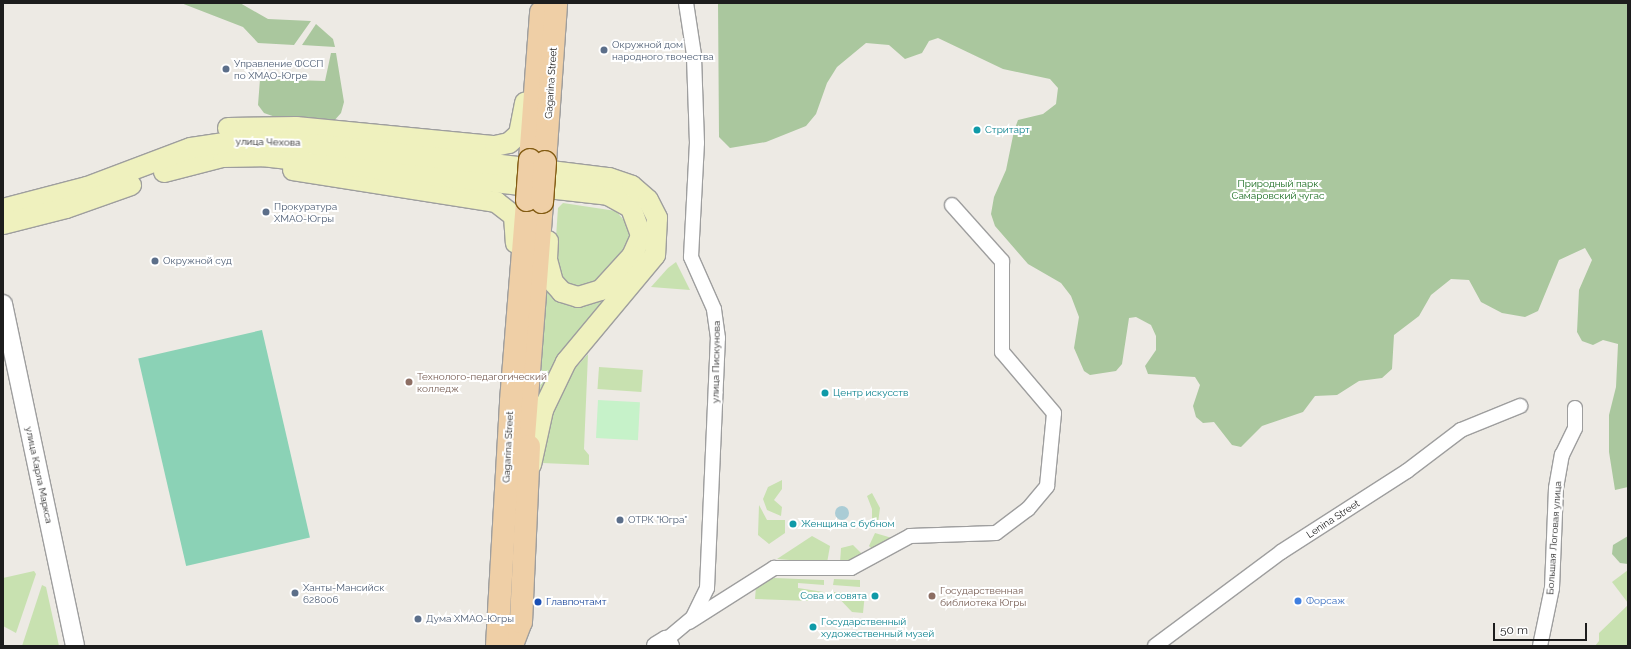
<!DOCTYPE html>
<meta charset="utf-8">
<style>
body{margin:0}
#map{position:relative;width:1631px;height:649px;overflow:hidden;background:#edeae4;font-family:Raleway,sans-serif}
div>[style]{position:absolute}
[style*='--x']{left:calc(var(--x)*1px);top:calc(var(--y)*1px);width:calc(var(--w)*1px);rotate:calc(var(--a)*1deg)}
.grass>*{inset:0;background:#c8e1b0;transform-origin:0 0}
.forest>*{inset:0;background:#aac79e}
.park>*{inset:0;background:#c6f2c9;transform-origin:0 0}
.pitch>*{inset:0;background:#8bd2b6;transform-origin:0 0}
.water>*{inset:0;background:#aaccd5}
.round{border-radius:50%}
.roads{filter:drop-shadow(1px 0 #9e9e9e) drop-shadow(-1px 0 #9e9e9e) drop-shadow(0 1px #9e9e9e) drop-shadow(0 -1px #9e9e9e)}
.minor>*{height:14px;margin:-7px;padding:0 7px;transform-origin:7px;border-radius:7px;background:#fff}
.tertiary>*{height:18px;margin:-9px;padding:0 9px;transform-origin:9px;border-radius:9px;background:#fff}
.secondary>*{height:20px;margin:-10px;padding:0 10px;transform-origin:10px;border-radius:10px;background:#eff1be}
.primary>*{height:22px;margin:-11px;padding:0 11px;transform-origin:11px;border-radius:11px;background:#efcfa6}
.bridges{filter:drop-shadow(1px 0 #835c13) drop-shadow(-1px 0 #835c13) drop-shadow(0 1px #835c13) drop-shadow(0 -1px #835c13)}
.primary-bridge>*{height:22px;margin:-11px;padding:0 11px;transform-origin:11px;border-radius:11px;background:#efcfa6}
.dots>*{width:11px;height:11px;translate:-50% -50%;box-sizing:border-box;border:2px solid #fff;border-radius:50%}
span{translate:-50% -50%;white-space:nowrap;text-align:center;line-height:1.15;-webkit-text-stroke:4px #fff;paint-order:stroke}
.service-label{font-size:10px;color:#4e5e75}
.left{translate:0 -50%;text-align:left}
.street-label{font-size:10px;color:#1d1d1d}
.culture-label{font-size:10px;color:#0d838f}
.right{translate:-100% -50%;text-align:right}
.park-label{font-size:10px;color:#196c1f}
.education-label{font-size:10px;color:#785e54}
.shop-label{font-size:10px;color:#366cbe}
.transit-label{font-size:10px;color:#164399}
.frame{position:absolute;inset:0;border:4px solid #1d1d1d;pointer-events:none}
.scale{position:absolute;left:1493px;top:623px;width:94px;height:18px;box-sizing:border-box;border:2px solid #1d1d1d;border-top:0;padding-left:5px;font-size:12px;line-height:14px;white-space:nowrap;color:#1d1d1d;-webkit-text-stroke:3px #fff;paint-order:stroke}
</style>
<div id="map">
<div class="grass">
<div style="clip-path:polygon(563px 203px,616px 211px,629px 226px,630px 237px,625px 248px,591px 288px,565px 286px,554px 266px,558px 208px)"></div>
<div style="clip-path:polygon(676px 262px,690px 290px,651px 287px,668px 268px)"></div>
<div style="clip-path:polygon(546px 289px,603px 302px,565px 347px,540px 391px)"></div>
<div style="clip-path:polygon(588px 354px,584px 449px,589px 455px,589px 465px,542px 463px,551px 414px,572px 372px)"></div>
<div style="left:599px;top:367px;width:44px;height:22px;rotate:4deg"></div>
<div style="clip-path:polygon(782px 480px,782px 489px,774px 500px,782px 507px,781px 516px,767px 510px,763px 499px,768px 487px)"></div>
<div style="clip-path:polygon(872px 493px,880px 508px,878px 523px,872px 521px,872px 509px,867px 496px)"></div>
<div style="clip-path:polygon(759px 505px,767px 520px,785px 520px,785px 533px,769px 544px,758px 535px)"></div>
<div style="clip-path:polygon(875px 533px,892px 538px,874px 551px,869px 546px)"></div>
<div style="clip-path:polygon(812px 536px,830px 546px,827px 563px,777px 559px)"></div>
<div style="clip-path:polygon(853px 545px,865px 557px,840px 563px,841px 548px)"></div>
<div style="clip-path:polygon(1628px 570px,1628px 603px,1612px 582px)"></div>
<div style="clip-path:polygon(34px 571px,36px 574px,16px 633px,3px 626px,3px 578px)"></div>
<div style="clip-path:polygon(774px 578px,824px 580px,824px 585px,798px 583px,798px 588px,824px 592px,810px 601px,755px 599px,756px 586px)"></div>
<div style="clip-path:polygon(834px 579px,860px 580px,860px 587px,833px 585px)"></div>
<div style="clip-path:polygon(42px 585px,46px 587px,59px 646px,22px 646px)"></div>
<div style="clip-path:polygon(833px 592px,865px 593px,863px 613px,852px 612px)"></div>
<div style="clip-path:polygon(1628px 605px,1628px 646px,1595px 646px,1599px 641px,1599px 633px)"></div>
</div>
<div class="forest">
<div style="clip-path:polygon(181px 3px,240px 3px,268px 19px,311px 21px,294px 45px,258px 43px,243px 27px)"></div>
<div style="clip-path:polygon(718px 3px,1628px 3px,1628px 487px,1615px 490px,1609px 452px,1609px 415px,1616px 387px,1618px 344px,1603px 340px,1593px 345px,1582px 341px,1577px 332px,1579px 290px,1592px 260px,1585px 248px,1559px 260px,1538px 311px,1525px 317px,1502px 313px,1481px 302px,1469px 280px,1451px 279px,1431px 295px,1419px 316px,1394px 335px,1392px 369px,1382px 378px,1359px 381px,1337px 395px,1315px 396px,1303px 412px,1262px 426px,1241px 447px,1232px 445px,1214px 422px,1203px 423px,1196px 417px,1193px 406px,1200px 385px,1195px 377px,1148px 374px,1145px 366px,1156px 350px,1156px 336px,1151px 325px,1136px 317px,1129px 318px,1122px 364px,1116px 371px,1090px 375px,1084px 371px,1074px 348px,1079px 317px,1071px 296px,1061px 283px,1028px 264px,995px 226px,991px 214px,994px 197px,1006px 170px,1014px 131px,1018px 120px,1043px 114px,1056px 104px,1058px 88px,1050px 79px,1003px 69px,938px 38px,929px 41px,922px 53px,905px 59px,889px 45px,866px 43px,837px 67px,827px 83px,816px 114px,806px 126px,766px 142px,730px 148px,719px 137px)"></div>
<div style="clip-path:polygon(316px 24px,333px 39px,335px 47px,302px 45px)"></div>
<div style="clip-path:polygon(331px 53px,336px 53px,344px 102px,341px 113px,333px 122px,281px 119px,264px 113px,258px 105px,260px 79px,325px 81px)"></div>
<div style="clip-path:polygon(1628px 536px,1628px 564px,1620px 563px,1612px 554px,1613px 545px)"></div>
</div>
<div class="park">
<div style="left:598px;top:400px;width:42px;height:38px;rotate:3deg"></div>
</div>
<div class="pitch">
<div style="left:262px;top:330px;width:213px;height:127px;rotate:77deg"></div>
</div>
<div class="water">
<div class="round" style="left:835px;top:506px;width:14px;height:14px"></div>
</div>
<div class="roads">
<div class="minor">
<div style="--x:689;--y:622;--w:101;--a:-32.4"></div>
<div style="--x:774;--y:568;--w:77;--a:0"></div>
<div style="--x:851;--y:568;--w:67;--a:-28.5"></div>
<div style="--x:910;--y:536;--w:86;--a:-2"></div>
<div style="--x:996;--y:533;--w:40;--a:-37"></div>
<div style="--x:1028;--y:509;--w:30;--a:-50"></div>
<div style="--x:1047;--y:486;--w:73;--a:-84.5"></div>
<div style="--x:1054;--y:413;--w:80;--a:-130.4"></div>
<div style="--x:1002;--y:352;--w:91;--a:-90"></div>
<div style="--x:1002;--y:261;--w:75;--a:-131.8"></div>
<div style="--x:666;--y:640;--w:35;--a:-40"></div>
<div style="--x:693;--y:617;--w:32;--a:-64"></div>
<div style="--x:707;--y:588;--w:250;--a:-87.5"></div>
<div style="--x:718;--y:338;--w:29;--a:-98"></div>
<div style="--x:714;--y:309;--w:57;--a:-113.9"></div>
<div style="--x:691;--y:257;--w:114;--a:-87"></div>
<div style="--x:697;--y:143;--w:88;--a:-92"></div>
<div style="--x:694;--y:55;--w:53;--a:-98.7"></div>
<div style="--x:1155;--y:646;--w:157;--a:-36.7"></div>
<div style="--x:1281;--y:552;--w:150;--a:-32.7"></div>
<div style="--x:1407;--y:471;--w:68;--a:-37.2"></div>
<div style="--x:1461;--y:430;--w:64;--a:-22.1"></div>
<div style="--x:1540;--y:646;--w:59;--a:-78.3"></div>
<div style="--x:1552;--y:588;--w:100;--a:-87.7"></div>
<div style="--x:1556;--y:488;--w:34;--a:-80"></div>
<div style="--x:1562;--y:455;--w:30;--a:-64"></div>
<div style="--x:1575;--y:428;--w:20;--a:-90"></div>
</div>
<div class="tertiary">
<div style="--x:3;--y:304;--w:349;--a:78.1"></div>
<div style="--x:656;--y:646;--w:12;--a:-31"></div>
<div style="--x:666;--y:640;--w:7;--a:56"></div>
</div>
<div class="secondary">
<div style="--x:228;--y:128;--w:68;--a:-0.8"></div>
<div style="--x:296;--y:127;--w:200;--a:5.5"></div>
<div style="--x:495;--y:146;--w:14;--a:-12"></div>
<div style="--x:509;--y:143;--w:13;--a:-42"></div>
<div style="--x:519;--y:134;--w:32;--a:-79"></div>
<div style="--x:293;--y:170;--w:206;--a:9"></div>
<div style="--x:496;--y:202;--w:23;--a:38"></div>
<div style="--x:514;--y:216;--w:27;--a:86"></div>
<div style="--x:164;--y:172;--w:61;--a:-14.3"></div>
<div style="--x:223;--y:157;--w:39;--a:-1"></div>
<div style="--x:262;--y:156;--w:348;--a:6.4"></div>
<div style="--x:608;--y:195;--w:26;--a:29"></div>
<div style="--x:631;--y:208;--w:30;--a:70"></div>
<div style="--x:641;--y:236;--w:22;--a:114"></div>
<div style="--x:632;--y:256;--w:46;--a:132.4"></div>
<div style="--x:601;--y:290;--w:24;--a:163"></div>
<div style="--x:578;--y:297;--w:17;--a:-163"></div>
<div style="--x:562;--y:292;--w:13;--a:-132"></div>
<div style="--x:553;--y:282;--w:24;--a:-105"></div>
<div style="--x:547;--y:259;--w:18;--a:-87"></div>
<div style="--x:3;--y:209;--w:87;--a:-14.7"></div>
<div style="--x:87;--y:187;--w:111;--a:-20.6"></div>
<div style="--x:191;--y:148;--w:54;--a:-8.6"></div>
<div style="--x:244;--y:140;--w:70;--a:3.3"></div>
<div style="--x:314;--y:144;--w:205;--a:6.4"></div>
<div style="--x:518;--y:167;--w:92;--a:6.9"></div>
<div style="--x:609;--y:178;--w:24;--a:19"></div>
<div style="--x:632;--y:186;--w:21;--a:41"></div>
<div style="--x:648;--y:200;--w:20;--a:63"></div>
<div style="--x:657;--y:218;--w:37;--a:93"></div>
<div style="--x:655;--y:255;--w:139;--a:129.8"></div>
<div style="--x:566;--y:362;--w:53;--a:115.6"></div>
<div style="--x:543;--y:410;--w:56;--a:102.3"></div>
<div style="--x:3;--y:224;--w:65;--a:-14.3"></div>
<div style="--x:66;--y:208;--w:69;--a:-19.5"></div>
</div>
<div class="primary">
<div style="--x:530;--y:160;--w:148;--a:-85.7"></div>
<div style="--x:545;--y:162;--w:159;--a:-86"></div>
<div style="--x:522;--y:463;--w:262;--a:-85.6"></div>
<div style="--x:512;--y:645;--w:25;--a:-69"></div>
<div style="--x:521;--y:622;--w:176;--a:-87.4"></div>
<div style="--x:497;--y:646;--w:245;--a:-86.7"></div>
<div style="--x:511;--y:401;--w:202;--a:-85.4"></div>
</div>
</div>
<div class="bridges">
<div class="primary-bridge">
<div style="--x:527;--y:200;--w:40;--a:-85.7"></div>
<div style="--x:542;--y:202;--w:40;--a:-85.7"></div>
</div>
</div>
<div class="dots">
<div style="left:604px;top:50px;background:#5c6f8a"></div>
<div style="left:226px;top:69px;background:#5c6f8a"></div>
<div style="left:977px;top:130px;background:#0f9aa8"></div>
<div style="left:266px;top:212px;background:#5c6f8a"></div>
<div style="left:155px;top:261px;background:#5c6f8a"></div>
<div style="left:409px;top:382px;background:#8d6e63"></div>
<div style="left:825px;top:393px;background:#0f9aa8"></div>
<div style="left:620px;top:520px;background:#5c6f8a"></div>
<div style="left:793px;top:524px;background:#0f9aa8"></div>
<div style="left:295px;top:593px;background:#5c6f8a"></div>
<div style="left:875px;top:596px;background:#0f9aa8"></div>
<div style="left:932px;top:596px;background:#8d6e63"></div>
<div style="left:1298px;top:601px;background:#3f7fe0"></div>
<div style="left:538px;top:602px;background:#1a4fb4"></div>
<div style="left:418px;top:619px;background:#5c6f8a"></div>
<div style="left:813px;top:627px;background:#0f9aa8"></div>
</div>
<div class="service-label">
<span class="left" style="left:612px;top:50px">Окружной дом<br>народного твочества</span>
<span class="left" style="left:234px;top:69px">Управление ФССП<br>по ХМАО-Югре</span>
<span class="left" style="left:274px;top:212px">Прокуратура<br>ХМАО-Югры</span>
<span class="left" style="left:163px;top:261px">Окружной суд</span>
<span class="left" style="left:628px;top:520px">ОТРК "Югра"</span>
<span class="left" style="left:303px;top:593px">Ханты-Мансийск<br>628006</span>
<span class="left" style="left:426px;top:619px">Дума ХМАО-Югры</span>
</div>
<div class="street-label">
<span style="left:551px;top:83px;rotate:-86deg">Gagarina Street</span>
<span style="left:268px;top:142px;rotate:1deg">улица Чехова</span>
<span style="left:716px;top:362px;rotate:-89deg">улица Пискунова</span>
<span style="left:508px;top:447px;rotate:-87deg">Gagarina Street</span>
<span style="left:39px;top:475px;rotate:78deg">улица Карла Маркса</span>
<span style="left:1333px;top:519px;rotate:-33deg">Lenina Street</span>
<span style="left:1554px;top:538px;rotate:-86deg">Большая Логовая улица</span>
</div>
<div class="culture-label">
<span class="left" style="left:985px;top:130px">Стритарт</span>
<span class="left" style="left:833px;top:393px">Центр искусств</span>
<span class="left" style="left:801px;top:524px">Женщина с бубном</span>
<span class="right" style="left:867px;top:596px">Сова и совята</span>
<span class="left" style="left:821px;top:627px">Государственный<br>художественный музей</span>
</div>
<div class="park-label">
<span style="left:1278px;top:189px">Природный парк<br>Самаровский чугас</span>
</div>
<div class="education-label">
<span class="left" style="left:417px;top:382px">Технолого-педагогический<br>колледж</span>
<span class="left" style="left:940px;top:596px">Государственная<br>библиотека Югры</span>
</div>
<div class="shop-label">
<span class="left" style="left:1306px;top:601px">Форсаж</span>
</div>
<div class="transit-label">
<span class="left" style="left:546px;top:602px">Главпочтамт</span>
</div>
<div class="frame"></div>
<div class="scale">50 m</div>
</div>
